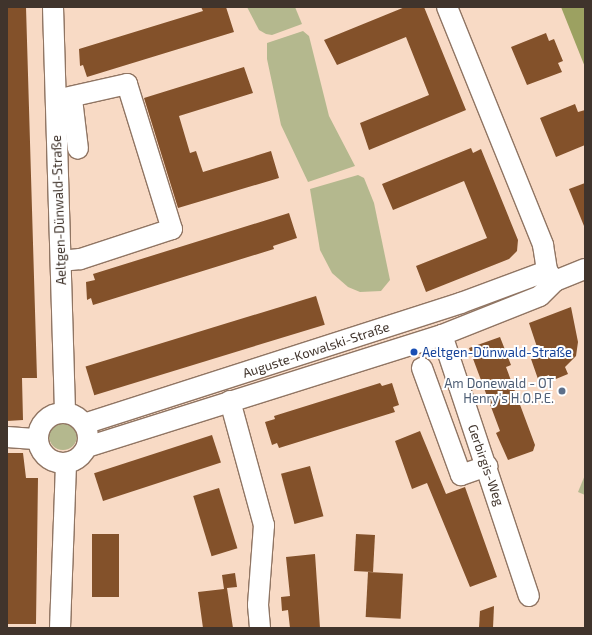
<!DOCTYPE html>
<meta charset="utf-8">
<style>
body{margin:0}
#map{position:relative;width:592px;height:635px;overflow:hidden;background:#f8dac5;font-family:"Exo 2",sans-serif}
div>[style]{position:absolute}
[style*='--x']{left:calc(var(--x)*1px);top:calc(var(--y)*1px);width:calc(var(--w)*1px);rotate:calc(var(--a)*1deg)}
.green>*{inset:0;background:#b4b88e}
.round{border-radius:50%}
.forest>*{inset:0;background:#9ca161}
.building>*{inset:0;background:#83512a;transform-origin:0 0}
.roads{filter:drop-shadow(1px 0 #907563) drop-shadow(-1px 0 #907563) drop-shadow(0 1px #907563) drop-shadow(0 -1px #907563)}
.minor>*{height:20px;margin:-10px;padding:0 10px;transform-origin:10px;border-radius:10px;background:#fff}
.minor>.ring{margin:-10px;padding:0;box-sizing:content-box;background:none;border:20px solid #fff;border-radius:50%}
.dots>*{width:11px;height:11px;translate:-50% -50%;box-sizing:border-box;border:2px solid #fff;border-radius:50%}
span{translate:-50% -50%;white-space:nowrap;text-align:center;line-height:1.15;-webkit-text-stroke:4px #fff;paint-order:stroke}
.street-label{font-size:13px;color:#40342c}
.transit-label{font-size:13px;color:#164399}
.left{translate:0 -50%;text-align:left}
.service-label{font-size:13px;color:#4e5e75}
.right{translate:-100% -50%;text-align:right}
.frame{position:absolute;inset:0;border:8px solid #40342c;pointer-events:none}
</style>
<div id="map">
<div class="green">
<div style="clip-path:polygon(247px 7px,295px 7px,302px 24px,272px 35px,266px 34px,259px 30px)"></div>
<div style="clip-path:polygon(303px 31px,309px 36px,329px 116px,355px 166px,308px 182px,281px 125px,267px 59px,267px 43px)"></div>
<div style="clip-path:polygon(358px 175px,364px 178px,374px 203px,390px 280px,381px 291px,360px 292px,348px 287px,332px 273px,320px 250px,310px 189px)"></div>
<div class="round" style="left:49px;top:422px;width:28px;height:28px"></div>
<div style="clip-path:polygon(585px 475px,585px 495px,578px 492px)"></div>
</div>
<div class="forest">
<div style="clip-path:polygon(561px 7px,585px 7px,585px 67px)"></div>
</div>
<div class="building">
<div style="clip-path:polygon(7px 7px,26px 7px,37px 378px,22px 378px,23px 420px,7px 421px)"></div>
<div style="clip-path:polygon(201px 7px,226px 7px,234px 32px,87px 77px,83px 65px,80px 66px,79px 49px,203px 11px)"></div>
<div style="clip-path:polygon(405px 7px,424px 7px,466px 110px,369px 150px,360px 123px,429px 95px,406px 37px,337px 65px,324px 40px)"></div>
<div style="clip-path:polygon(546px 33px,549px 41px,554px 39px,563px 61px,558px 63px,562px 72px,527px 85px,511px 47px)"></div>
<div style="clip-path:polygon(244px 67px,253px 93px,179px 116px,190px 153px,196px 151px,203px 172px,271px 151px,279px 178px,178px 208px,144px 98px)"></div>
<div style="clip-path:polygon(575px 104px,578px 112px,585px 110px,585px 145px,556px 157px,540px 118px)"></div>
<div style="clip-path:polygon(471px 148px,473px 153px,481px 149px,518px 240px,517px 251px,509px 259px,426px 292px,416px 266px,487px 238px,464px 181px,393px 210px,382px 184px)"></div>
<div style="clip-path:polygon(585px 183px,585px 226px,584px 226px,569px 189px)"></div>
<div style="clip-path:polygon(289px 213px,297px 238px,273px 246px,274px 249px,93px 305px,91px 298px,87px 300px,86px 282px,95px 280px,93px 274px)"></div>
<div style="left:316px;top:296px;width:30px;height:241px;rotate:73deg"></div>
<div style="clip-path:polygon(571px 307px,578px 342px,576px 356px,565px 367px,568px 374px,551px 381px,549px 375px,538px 379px,531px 359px,540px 356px,529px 323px)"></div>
<div style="clip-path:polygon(500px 337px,511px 365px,506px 367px,535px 445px,533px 451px,508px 460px,496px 433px,500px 431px,469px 348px)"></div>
<div style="clip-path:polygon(380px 383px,382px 386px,392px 383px,399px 405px,393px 407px,395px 412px,279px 448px,277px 443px,272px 445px,265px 422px,275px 419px,274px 416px)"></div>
<div style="clip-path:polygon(420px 431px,446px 494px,465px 487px,497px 577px,470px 587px,427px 483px,412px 489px,395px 441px)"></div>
<div style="left:212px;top:435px;width:29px;height:124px;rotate:72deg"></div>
<div style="clip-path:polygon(7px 453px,23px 453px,26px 478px,38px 478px,36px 624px,7px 624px)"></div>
<div style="left:310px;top:466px;width:52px;height:30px;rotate:75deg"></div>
<div style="left:219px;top:488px;width:63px;height:27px;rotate:73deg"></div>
<div style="left:92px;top:534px;width:27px;height:63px"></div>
<div style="left:356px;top:534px;width:19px;height:37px;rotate:3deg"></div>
<div style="clip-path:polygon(315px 554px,320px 628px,290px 628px,288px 610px,282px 611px,281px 597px,290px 596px,286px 557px)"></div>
<div style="left:368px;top:572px;width:35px;height:45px;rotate:3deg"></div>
<div style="clip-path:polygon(235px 573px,237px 587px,227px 588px,233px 628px,203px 628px,198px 592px,224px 589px,222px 575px)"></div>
<div style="clip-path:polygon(494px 606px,493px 628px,479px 628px,480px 611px)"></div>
</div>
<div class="roads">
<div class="minor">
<div style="--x:53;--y:7;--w:406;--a:88.3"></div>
<div style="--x:447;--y:7;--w:257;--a:68"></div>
<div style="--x:543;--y:245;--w:26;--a:81"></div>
<div style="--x:547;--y:271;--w:13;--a:51"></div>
<div style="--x:72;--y:99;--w:50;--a:83.2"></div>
<div style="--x:56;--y:100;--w:73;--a:-12.7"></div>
<div style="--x:127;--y:84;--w:152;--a:72.8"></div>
<div style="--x:172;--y:229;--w:97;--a:161.9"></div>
<div style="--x:80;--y:259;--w:19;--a:174"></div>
<div style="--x:442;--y:335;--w:275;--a:71.6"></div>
<div style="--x:422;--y:368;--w:114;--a:70"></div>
<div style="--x:461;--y:475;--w:28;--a:-19"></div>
<div style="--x:230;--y:401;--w:129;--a:74.7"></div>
<div style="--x:264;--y:525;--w:80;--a:94.3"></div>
<div style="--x:258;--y:605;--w:23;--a:85"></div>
<div class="ring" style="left:38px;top:413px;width:30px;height:30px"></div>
<div style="--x:84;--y:424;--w:396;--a:-17.8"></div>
<div style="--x:461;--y:303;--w:92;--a:-20.4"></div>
<div style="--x:7;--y:437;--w:31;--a:4"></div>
<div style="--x:87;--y:447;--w:372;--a:-17.5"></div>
<div style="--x:442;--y:335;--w:105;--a:-21.7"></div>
<div style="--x:540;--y:296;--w:21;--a:-45"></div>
<div style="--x:555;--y:281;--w:32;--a:-22"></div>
<div style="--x:60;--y:628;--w:165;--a:-87.9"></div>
</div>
</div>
<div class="dots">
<div style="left:414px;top:352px;background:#1a4fb4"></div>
<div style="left:562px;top:391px;background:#5c6f8a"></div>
</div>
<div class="street-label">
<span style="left:59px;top:210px;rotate:-92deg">Aeltgen-Dünwald-Straße</span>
<span style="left:316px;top:350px;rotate:-18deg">Auguste-Kowalski-Straße</span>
<span style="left:486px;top:465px;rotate:71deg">Gerbirgis-Weg</span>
</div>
<div class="transit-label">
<span class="left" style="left:422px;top:352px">Aeltgen-Dünwald-Straße</span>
</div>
<div class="service-label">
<span class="right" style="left:554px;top:391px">Am Donewald - OT<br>Henry's H.O.P.E.</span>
</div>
<div class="frame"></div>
</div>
